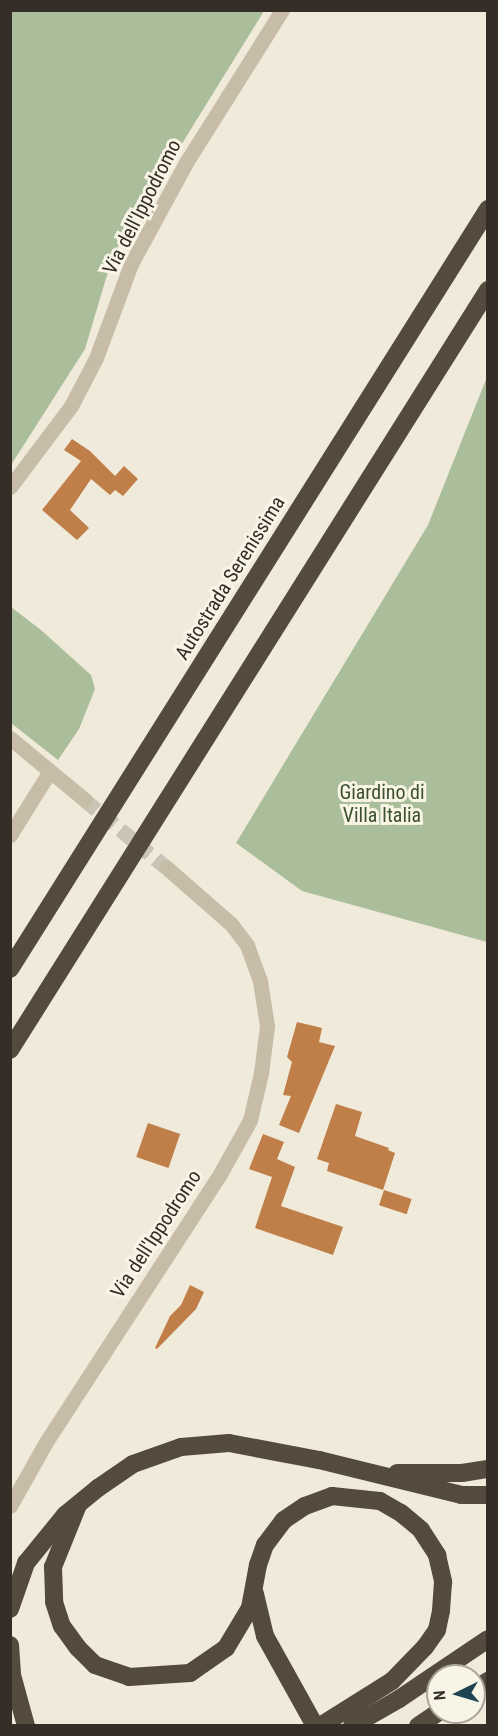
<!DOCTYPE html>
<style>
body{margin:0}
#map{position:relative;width:498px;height:1736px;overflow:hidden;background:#f0eada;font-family:"Roboto Condensed",sans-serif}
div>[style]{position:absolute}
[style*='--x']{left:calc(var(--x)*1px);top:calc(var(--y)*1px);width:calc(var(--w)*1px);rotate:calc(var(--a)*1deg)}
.green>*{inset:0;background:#abbe9b}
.building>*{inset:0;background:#c07e48;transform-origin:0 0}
.street-tunnel>*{height:15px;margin-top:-7.5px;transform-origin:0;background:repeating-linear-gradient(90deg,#cac4b6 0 15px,transparent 0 23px)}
.street>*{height:15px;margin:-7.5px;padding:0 7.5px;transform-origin:7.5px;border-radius:7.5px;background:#c7bca7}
.highway>*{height:18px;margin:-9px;padding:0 9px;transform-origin:9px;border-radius:9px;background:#554a3e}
span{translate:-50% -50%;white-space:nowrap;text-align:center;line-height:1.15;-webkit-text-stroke:6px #f8f4e6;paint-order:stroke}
.street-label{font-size:20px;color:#342e27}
.park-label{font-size:20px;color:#3c512c}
.frame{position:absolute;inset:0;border:12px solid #342e27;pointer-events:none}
.north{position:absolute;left:426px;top:1664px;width:60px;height:60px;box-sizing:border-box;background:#f8f4e6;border:2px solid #aaa59a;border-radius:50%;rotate:265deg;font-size:16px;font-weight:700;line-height:24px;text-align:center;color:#342e27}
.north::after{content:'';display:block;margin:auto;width:21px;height:27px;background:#1f4554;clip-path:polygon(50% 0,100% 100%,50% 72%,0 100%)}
</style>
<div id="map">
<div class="green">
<div style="clip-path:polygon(11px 10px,264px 11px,113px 255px,85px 349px,11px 465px)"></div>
<div style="clip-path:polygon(487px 377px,487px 942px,302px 891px,236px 843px,428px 525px)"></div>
<div style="clip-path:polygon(11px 607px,41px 630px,91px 675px,95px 689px,79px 729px,58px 760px,11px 723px)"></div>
</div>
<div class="building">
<div style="clip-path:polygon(72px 439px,90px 451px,115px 476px,124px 466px,138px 479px,123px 496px,115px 490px,110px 495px,91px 479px,70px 510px,89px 528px,77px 540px,42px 510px,81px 461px,64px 450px)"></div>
<div style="clip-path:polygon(297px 1022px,322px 1028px,319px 1042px,335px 1046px,299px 1133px,279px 1125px,291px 1096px,283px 1095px,292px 1062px,287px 1057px)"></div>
<div style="clip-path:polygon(336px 1104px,362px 1112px,355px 1136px,389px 1148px,388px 1150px,395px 1153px,383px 1190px,327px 1171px,329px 1163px,317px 1159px)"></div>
<div style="left:148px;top:1123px;width:34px;height:36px;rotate:19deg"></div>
<div style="clip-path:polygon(263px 1134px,284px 1142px,277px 1159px,295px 1167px,281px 1206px,343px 1227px,333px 1255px,255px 1228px,272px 1177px,249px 1169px)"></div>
<div style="left:384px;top:1190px;width:29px;height:16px;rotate:18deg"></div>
<div style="clip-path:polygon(190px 1285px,204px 1292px,196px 1309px,157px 1349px,155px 1348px,170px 1316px,181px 1305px)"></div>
</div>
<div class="street-tunnel">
<div style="--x:85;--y:800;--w:105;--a:39.6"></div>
</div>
<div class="street">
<div style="--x:10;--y:487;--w:101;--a:-53"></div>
<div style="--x:71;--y:406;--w:54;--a:-62.5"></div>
<div style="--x:96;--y:358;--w:100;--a:-69.6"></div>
<div style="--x:131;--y:264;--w:117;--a:-61.5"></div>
<div style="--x:187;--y:161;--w:178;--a:-57.8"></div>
<div style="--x:10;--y:738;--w:97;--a:39.6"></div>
<div style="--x:10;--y:835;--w:75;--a:-58"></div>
<div style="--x:10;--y:1506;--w:73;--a:-60.6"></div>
<div style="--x:46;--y:1442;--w:320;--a:-57"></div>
<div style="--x:220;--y:1174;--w:62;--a:-60.9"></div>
<div style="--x:250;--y:1120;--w:48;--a:-76.8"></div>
<div style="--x:261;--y:1073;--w:47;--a:-82.7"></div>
<div style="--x:267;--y:1026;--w:46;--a:-98.8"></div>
<div style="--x:260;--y:981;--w:38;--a:-110"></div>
<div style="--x:247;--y:945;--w:26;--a:-127"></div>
<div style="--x:231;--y:924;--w:86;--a:-138.8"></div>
</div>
<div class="highway">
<div style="--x:10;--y:969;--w:898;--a:-57.83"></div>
<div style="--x:10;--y:1050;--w:898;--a:-57.83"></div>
<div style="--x:397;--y:1473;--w:65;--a:0"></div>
<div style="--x:462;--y:1473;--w:26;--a:-9"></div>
<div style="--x:78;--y:1505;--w:67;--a:112"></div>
<div style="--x:53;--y:1567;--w:35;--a:88"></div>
<div style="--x:54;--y:1602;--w:25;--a:72"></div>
<div style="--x:62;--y:1626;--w:27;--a:54"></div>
<div style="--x:78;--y:1648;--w:24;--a:45"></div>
<div style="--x:95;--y:1665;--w:36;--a:19"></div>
<div style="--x:129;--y:1677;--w:61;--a:-3.8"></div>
<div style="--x:190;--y:1673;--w:44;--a:-34.8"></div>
<div style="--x:226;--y:1648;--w:47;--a:-59"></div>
<div style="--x:250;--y:1608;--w:44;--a:-79.5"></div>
<div style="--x:258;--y:1565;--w:21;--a:-71"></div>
<div style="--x:265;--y:1545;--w:31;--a:-53"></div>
<div style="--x:284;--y:1520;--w:25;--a:-34"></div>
<div style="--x:305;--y:1506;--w:29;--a:-20"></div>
<div style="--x:332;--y:1496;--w:48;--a:5.9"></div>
<div style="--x:380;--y:1501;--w:24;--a:30"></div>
<div style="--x:401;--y:1513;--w:26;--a:40"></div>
<div style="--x:421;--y:1530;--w:30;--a:57"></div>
<div style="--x:437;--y:1555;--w:28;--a:77"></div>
<div style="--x:443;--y:1582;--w:29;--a:94"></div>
<div style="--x:441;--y:1611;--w:19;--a:102"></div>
<div style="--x:437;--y:1630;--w:21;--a:125"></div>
<div style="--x:425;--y:1647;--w:47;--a:134.1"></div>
<div style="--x:392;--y:1681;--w:85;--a:148"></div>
<div style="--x:255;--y:1594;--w:43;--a:76.6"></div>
<div style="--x:265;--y:1636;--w:103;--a:60.9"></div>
<div style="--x:10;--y:1609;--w:49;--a:-70.8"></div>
<div style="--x:26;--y:1563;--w:62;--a:-50.9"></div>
<div style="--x:65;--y:1515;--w:43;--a:-39.3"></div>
<div style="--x:98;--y:1488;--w:42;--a:-34.4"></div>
<div style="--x:133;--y:1464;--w:51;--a:-19.5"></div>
<div style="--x:181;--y:1447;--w:48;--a:-4.8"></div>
<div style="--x:229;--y:1443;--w:92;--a:10.7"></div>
<div style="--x:319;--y:1460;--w:146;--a:13.8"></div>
<div style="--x:461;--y:1495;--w:27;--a:0"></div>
<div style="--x:10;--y:1645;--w:30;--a:86"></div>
<div style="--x:12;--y:1675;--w:53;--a:74.6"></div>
<div style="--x:474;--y:1690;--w:17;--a:-33"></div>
<div style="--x:352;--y:1726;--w:54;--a:-29.9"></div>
<div style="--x:399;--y:1699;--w:107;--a:-34"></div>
<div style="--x:418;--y:1726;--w:25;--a:-34"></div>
</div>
<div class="street-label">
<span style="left:142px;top:207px;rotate:-63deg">Via dell'Ippodromo</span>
<span style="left:230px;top:578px;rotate:-58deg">Autostrada Serenissima</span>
<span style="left:156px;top:1234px;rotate:-57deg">Via dell'Ippodromo</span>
</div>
<div class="park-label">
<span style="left:382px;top:804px">Giardino di<br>Villa Italia</span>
</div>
<div class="frame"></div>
<div class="north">N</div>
</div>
